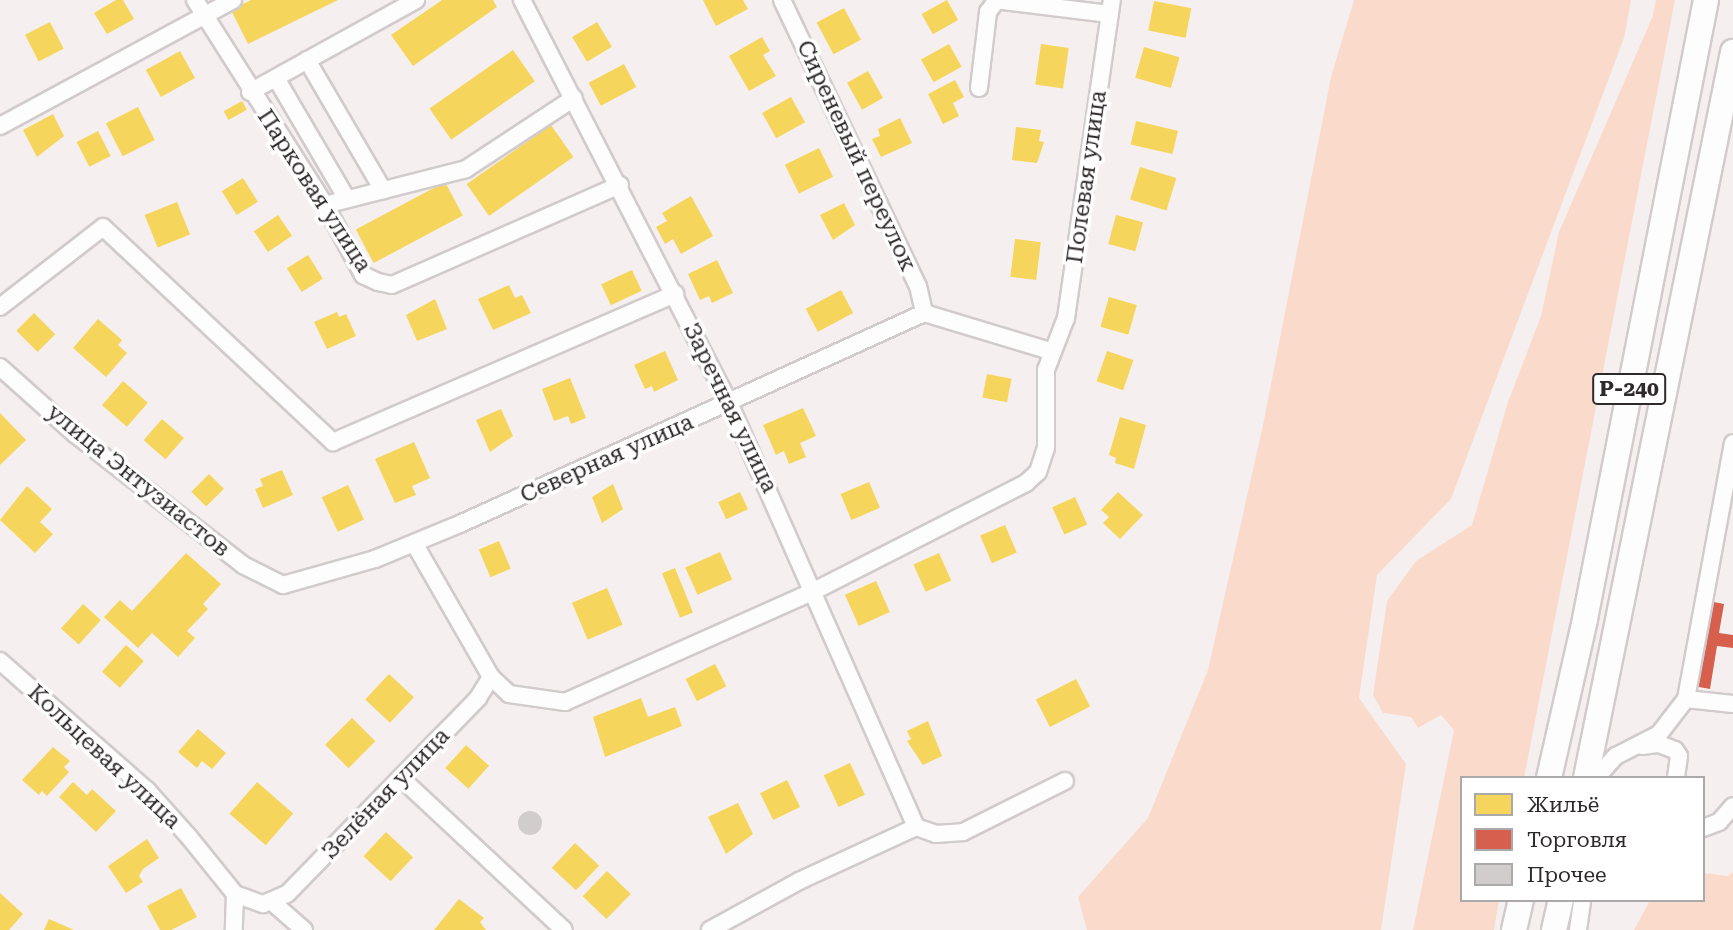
<!DOCTYPE html>
<meta charset="utf-8">
<style>
body{margin:0}
#map{position:relative;width:1733px;height:930px;overflow:hidden;background:#f6eff0;font-family:"Roboto Serif",serif}
div>[style]{position:absolute}
[style*='--x']{left:calc(var(--x)*1px);top:calc(var(--y)*1px);width:calc(var(--w)*1px);rotate:calc(var(--a)*1deg)}
.green>*{inset:0;background:#fadbcb}
.homes>*{inset:0;background:#f6d55c;transform-origin:0 0}
.shops>*{inset:0;background:#d6604d}
.building>*{inset:0;background:#d2cdcd}
.round{border-radius:50%}
.roads{filter:drop-shadow(2px 0 #d1cbcc) drop-shadow(-2px 0 #d1cbcc) drop-shadow(0 2px #d1cbcc) drop-shadow(0 -2px #d1cbcc)}
.minor>*{height:16px;margin:-8px;padding:0 8px;transform-origin:8px;border-radius:8px;background:#fefdfd}
.highway>*{height:24px;margin:-12px;padding:0 12px;transform-origin:12px;border-radius:12px;background:#fefdfd}
span{translate:-50% -50%;white-space:nowrap;text-align:center;line-height:1.15;-webkit-text-stroke:7px #fff;paint-order:stroke}
.shield-label span{padding:2px 5px;background:#fff;border:2px solid;border-radius:5px;-webkit-text-stroke-width:0}
.shield-label{font-size:21px;color:#2e292a;font-weight:700}
.street-label{font-size:23px;color:#2e292a}
.legend{position:absolute;left:1460px;top:776px;width:245px;height:126px;box-sizing:border-box;background:#fff;border:2px solid #aba9aa;margin:0;padding:9px 12px;list-style:none;font-size:21px;color:#2e292a}
.legend li{display:flex;align-items:center;gap:14px;height:35px}
.legend b{width:35px;border:2px solid #aba9aa}
</style>
<div id="map">
<div class="green">
<div style="clip-path:polygon(1354px 0,1631px 0,1624px 38px,1451px 499px,1377px 575px,1359px 698px,1406px 764px,1381px 930px,1087px 930px,1078px 897px,1148px 818px,1208px 670px,1263px 425px,1331px 77px)"></div>
<div style="clip-path:polygon(1656px 0,1675px 0,1524px 778px,1462px 778px,1462px 900px,1499px 900px,1494px 930px,1413px 930px,1454px 730px,1441px 715px,1418px 728px,1411px 717px,1383px 713px,1373px 695px,1387px 601px,1416px 561px,1472px 525px,1508px 402px,1541px 316px,1559px 232px,1652px 18px)"></div>
<div style="clip-path:polygon(1733px 872px,1733px 930px,1634px 930px,1650px 900px,1703px 900px,1703px 873px,1728px 876px)"></div>
</div>
<div class="homes">
<div style="clip-path:polygon(116px 0,123px 0,134px 19px,107px 34px,94px 13px)"></div>
<div style="clip-path:polygon(251px 0,338px 0,248px 44px,231px 10px)"></div>
<div style="clip-path:polygon(442px 0,493px 0,497px 7px,413px 66px,391px 35px)"></div>
<div style="clip-path:polygon(703px 0,743px 0,748px 9px,716px 26px)"></div>
<div style="left:947px;top:0;width:23px;height:29px;rotate:61deg"></div>
<div style="left:1154px;top:1px;width:38px;height:30px;rotate:11deg"></div>
<div style="left:844px;top:8px;width:36px;height:31px;rotate:62deg"></div>
<div style="left:50px;top:22px;width:30px;height:28px;rotate:63deg"></div>
<div style="left:597px;top:22px;width:29px;height:29px;rotate:59deg"></div>
<div style="clip-path:polygon(762px 37px,770px 51px,763px 55px,776px 76px,749px 91px,729px 56px)"></div>
<div style="left:949px;top:44px;width:26px;height:32px;rotate:61deg"></div>
<div style="left:1041px;top:44px;width:28px;height:41px;rotate:8deg"></div>
<div style="left:1144px;top:47px;width:37px;height:32px;rotate:16deg"></div>
<div style="left:513px;top:50px;width:38px;height:102px;rotate:55deg"></div>
<div style="left:180px;top:51px;width:31px;height:39px;rotate:61deg"></div>
<div style="left:624px;top:64px;width:26px;height:40px;rotate:62deg"></div>
<div style="left:868px;top:71px;width:31px;height:24px;rotate:61deg"></div>
<div style="clip-path:polygon(955px 80px,964px 97px,953px 103px,959px 116px,943px 124px,928px 94px)"></div>
<div style="left:791px;top:97px;width:29px;height:33px;rotate:61deg"></div>
<div style="left:242px;top:101px;width:10px;height:21px;rotate:61deg"></div>
<div style="left:138px;top:107px;width:37px;height:36px;rotate:63deg"></div>
<div style="clip-path:polygon(53px 114px,64px 136px,37px 157px,23px 130px)"></div>
<div style="clip-path:polygon(900px 118px,912px 143px,881px 157px,872px 139px,880px 136px,878px 129px)"></div>
<div style="left:1136px;top:121px;width:43px;height:24px;rotate:13deg"></div>
<div style="left:551px;top:125px;width:39px;height:103px;rotate:55deg"></div>
<div style="clip-path:polygon(1016px 127px,1041px 130px,1039px 141px,1044px 142px,1037px 163px,1012px 160px)"></div>
<div style="left:98px;top:131px;width:28px;height:24px;rotate:63deg"></div>
<div style="left:819px;top:148px;width:32px;height:38px;rotate:64deg"></div>
<div style="left:1140px;top:167px;width:38px;height:34px;rotate:17deg"></div>
<div style="left:243px;top:178px;width:28px;height:25px;rotate:58deg"></div>
<div style="left:445px;top:182px;width:38px;height:101px;rotate:62deg"></div>
<div style="clip-path:polygon(691px 196px,713px 236px,681px 254px,673px 239px,665px 244px,656px 227px,667px 221px,662px 213px)"></div>
<div style="left:177px;top:202px;width:35px;height:35px;rotate:68deg"></div>
<div style="clip-path:polygon(844px 203px,855px 225px,833px 240px,820px 215px)"></div>
<div style="left:278px;top:215px;width:25px;height:29px;rotate:56deg"></div>
<div style="left:1116px;top:215px;width:28px;height:30px;rotate:15deg"></div>
<div style="left:1015px;top:239px;width:26px;height:38px;rotate:7deg"></div>
<div style="left:308px;top:255px;width:28px;height:25px;rotate:58deg"></div>
<div style="clip-path:polygon(717px 260px,733px 293px,712px 303px,709px 296px,700px 300px,688px 274px)"></div>
<div style="left:632px;top:270px;width:23px;height:34px;rotate:65deg"></div>
<div style="clip-path:polygon(509px 285px,515px 298px,522px 295px,531px 313px,493px 330px,478px 299px)"></div>
<div style="left:841px;top:290px;width:26px;height:40px;rotate:62deg"></div>
<div style="left:1109px;top:297px;width:29px;height:31px;rotate:16deg"></div>
<div style="clip-path:polygon(435px 299px,447px 329px,417px 341px,406px 315px)"></div>
<div style="clip-path:polygon(337px 312px,339px 317px,346px 314px,356px 336px,327px 349px,314px 322px)"></div>
<div style="left:34px;top:313px;width:30px;height:25px;rotate:45deg"></div>
<div style="clip-path:polygon(98px 319px,122px 340px,118px 345px,127px 353px,106px 377px,73px 348px)"></div>
<div style="clip-path:polygon(665px 351px,678px 380px,654px 392px,652px 386px,645px 389px,634px 365px)"></div>
<div style="left:1107px;top:351px;width:28px;height:32px;rotate:19deg"></div>
<div style="left:987px;top:374px;width:25px;height:24px;rotate:11deg"></div>
<div style="clip-path:polygon(570px 378px,586px 418px,571px 424px,568px 416px,554px 421px,542px 389px)"></div>
<div style="left:123px;top:381px;width:33px;height:32px;rotate:41deg"></div>
<div style="clip-path:polygon(803px 408px,816px 436px,800px 443px,806px 457px,789px 464px,784px 451px,776px 455px,763px 425px)"></div>
<div style="clip-path:polygon(501px 409px,513px 436px,490px 452px,476px 420px)"></div>
<div style="clip-path:polygon(0 413px,26px 440px,0 465px)"></div>
<div style="clip-path:polygon(1120px 417px,1146px 425px,1134px 469px,1115px 463px,1116px 458px,1109px 455px)"></div>
<div style="left:162px;top:419px;width:29px;height:28px;rotate:41deg"></div>
<div style="clip-path:polygon(414px 442px,430px 478px,412px 486px,416px 495px,395px 503px,375px 459px)"></div>
<div style="clip-path:polygon(282px 470px,293px 495px,263px 508px,255px 489px,263px 486px,260px 479px)"></div>
<div style="left:209px;top:474px;width:21px;height:25px;rotate:45deg"></div>
<div style="left:869px;top:482px;width:28px;height:31px;rotate:67deg"></div>
<div style="clip-path:polygon(613px 484px,623px 509px,602px 523px,592px 497px)"></div>
<div style="left:348px;top:485px;width:38px;height:29px;rotate:65deg"></div>
<div style="clip-path:polygon(27px 486px,52px 509px,40px 522px,53px 534px,35px 553px,0 520px)"></div>
<div style="left:740px;top:492px;width:19px;height:24px;rotate:65deg"></div>
<div style="clip-path:polygon(1118px 492px,1143px 515px,1120px 539px,1103px 523px,1109px 517px,1101px 510px)"></div>
<div style="left:1075px;top:497px;width:30px;height:25px;rotate:66deg"></div>
<div style="left:1005px;top:525px;width:30px;height:27px;rotate:67deg"></div>
<div style="left:499px;top:541px;width:30px;height:22px;rotate:67deg"></div>
<div style="left:720px;top:552px;width:30px;height:38px;rotate:66deg"></div>
<div style="clip-path:polygon(186px 553px,221px 584px,203px 604px,208px 609px,187px 631px,195px 638px,178px 657px,152px 633px,138px 648px,104px 617px,120px 600px,132px 611px)"></div>
<div style="left:939px;top:553px;width:30px;height:28px;rotate:66deg"></div>
<div style="left:675px;top:568px;width:48px;height:14px;rotate:68deg"></div>
<div style="left:876px;top:581px;width:34px;height:34px;rotate:66deg"></div>
<div style="left:607px;top:588px;width:40px;height:38px;rotate:67deg"></div>
<div style="left:83px;top:604px;width:24px;height:33px;rotate:42deg"></div>
<div style="left:126px;top:645px;width:24px;height:36px;rotate:42deg"></div>
<div style="left:715px;top:664px;width:25px;height:33px;rotate:63deg"></div>
<div style="left:389px;top:674px;width:34px;height:35px;rotate:43deg"></div>
<div style="left:1076px;top:679px;width:31px;height:45px;rotate:63deg"></div>
<div style="clip-path:polygon(641px 698px,648px 717px,675px 707px,682px 726px,605px 757px,593px 717px)"></div>
<div style="left:352px;top:718px;width:33px;height:38px;rotate:45deg"></div>
<div style="clip-path:polygon(928px 721px,942px 756px,923px 765px,907px 741px,911px 739px,907px 731px)"></div>
<div style="clip-path:polygon(198px 729px,226px 753px,212px 769px,202px 761px,197px 768px,178px 752px)"></div>
<div style="left:466px;top:745px;width:31px;height:31px;rotate:42deg"></div>
<div style="clip-path:polygon(53px 747px,70px 761px,64px 767px,69px 772px,47px 796px,42px 791px,39px 795px,22px 780px)"></div>
<div style="left:850px;top:763px;width:35px;height:29px;rotate:65deg"></div>
<div style="left:787px;top:780px;width:30px;height:30px;rotate:64deg"></div>
<div style="clip-path:polygon(73px 782px,87px 795px,92px 789px,116px 811px,96px 832px,59px 797px)"></div>
<div style="left:257px;top:782px;width:48px;height:42px;rotate:41deg"></div>
<div style="clip-path:polygon(738px 803px,753px 834px,726px 854px,708px 817px)"></div>
<div style="left:386px;top:832px;width:37px;height:33px;rotate:43deg"></div>
<div style="clip-path:polygon(147px 839px,159px 858px,143px 869px,139px 876px,143px 882px,126px 893px,108px 866px)"></div>
<div style="left:575px;top:843px;width:33px;height:34px;rotate:43deg"></div>
<div style="left:607px;top:871px;width:33px;height:35px;rotate:44deg"></div>
<div style="clip-path:polygon(181px 888px,197px 917px,171px 930px,160px 930px,147px 906px)"></div>
<div style="clip-path:polygon(0 893px,23px 914px,9px 930px,0 930px)"></div>
<div style="clip-path:polygon(459px 899px,484px 918px,480px 922px,486px 930px,434px 930px)"></div>
<div style="clip-path:polygon(49px 919px,74px 930px,44px 930px)"></div>
</div>
<div class="shops">
<div style="clip-path:polygon(1703px 600px,1724px 604px,1719px 633px,1733px 635px,1733px 648px,1717px 646px,1710px 689px,1688px 685px)"></div>
</div>
<div class="building">
<div class="round" style="left:518px;top:811px;width:24px;height:24px"></div>
</div>
<div class="roads">
<div class="minor">
<div style="--x:195;--y:0;--w:243;--a:57.6"></div>
<div style="--x:325;--y:205;--w:80;--a:61.5"></div>
<div style="--x:363;--y:275;--w:17;--a:25"></div>
<div style="--x:378;--y:282;--w:14;--a:12"></div>
<div style="--x:392;--y:285;--w:249;--a:-23.7"></div>
<div style="--x:522;--y:0;--w:455;--a:62.8"></div>
<div style="--x:730;--y:405;--w:461;--a:66.2"></div>
<div style="--x:782;--y:0;--w:317;--a:64.6"></div>
<div style="--x:918;--y:286;--w:28;--a:77"></div>
<div style="--x:995;--y:0;--w:115;--a:7"></div>
<div style="--x:307;--y:60;--w:151;--a:59.7"></div>
<div style="--x:276;--y:78;--w:140;--a:59.6"></div>
<div style="--x:979;--y:88;--w:77;--a:-83.2"></div>
<div style="--x:988;--y:12;--w:14;--a:-54"></div>
<div style="--x:250;--y:92;--w:190;--a:-29"></div>
<div style="--x:0;--y:126;--w:265;--a:-28.4"></div>
<div style="--x:325;--y:205;--w:146;--a:-14.3"></div>
<div style="--x:466;--y:169;--w:129;--a:-33.3"></div>
<div style="--x:0;--y:307;--w:130;--a:-37.8"></div>
<div style="--x:103;--y:227;--w:315;--a:43.1"></div>
<div style="--x:333;--y:442;--w:373;--a:-23.4"></div>
<div style="--x:924;--y:313;--w:132;--a:16.8"></div>
<div style="--x:0;--y:367;--w:101;--a:41.8"></div>
<div style="--x:75;--y:434;--w:213;--a:37.9"></div>
<div style="--x:243;--y:565;--w:45;--a:26.6"></div>
<div style="--x:283;--y:585;--w:96;--a:-15.8"></div>
<div style="--x:375;--y:559;--w:94;--a:-22.5"></div>
<div style="--x:462;--y:523;--w:507;--a:-24.44"></div>
<div style="--x:414;--y:543;--w:155;--a:60.1"></div>
<div style="--x:491;--y:677;--w:25;--a:43"></div>
<div style="--x:509;--y:694;--w:57;--a:8.1"></div>
<div style="--x:565;--y:702;--w:275;--a:-24"></div>
<div style="--x:816;--y:590;--w:236;--a:-27"></div>
<div style="--x:1026;--y:483;--w:16;--a:-43"></div>
<div style="--x:1038;--y:472;--w:25;--a:-72"></div>
<div style="--x:1046;--y:448;--w:78;--a:-90"></div>
<div style="--x:1046;--y:370;--w:56;--a:-69"></div>
<div style="--x:1066;--y:318;--w:321;--a:-81.8"></div>
<div style="--x:0;--y:661;--w:196;--a:41.3"></div>
<div style="--x:147;--y:790;--w:63;--a:48.2"></div>
<div style="--x:189;--y:837;--w:73;--a:51.1"></div>
<div style="--x:235;--y:894;--w:36;--a:92"></div>
<div style="--x:1686;--y:699;--w:47;--a:6.1"></div>
<div style="--x:1642;--y:746;--w:17;--a:-7"></div>
<div style="--x:1659;--y:744;--w:17;--a:21"></div>
<div style="--x:1675;--y:750;--w:7;--a:56"></div>
<div style="--x:1679;--y:756;--w:22;--a:98"></div>
<div style="--x:1596;--y:778;--w:30;--a:-48"></div>
<div style="--x:1616;--y:756;--w:48;--a:-27.1"></div>
<div style="--x:1659;--y:734;--w:44;--a:-52.4"></div>
<div style="--x:1686;--y:699;--w:260;--a:-79.6"></div>
<div style="--x:402;--y:779;--w:221;--a:43"></div>
<div style="--x:1703;--y:828;--w:17;--a:-21"></div>
<div style="--x:1719;--y:822;--w:21;--a:-49"></div>
<div style="--x:235;--y:894;--w:30;--a:20"></div>
<div style="--x:263;--y:904;--w:26;--a:-23"></div>
<div style="--x:287;--y:894;--w:274;--a:-45.7"></div>
<div style="--x:478;--y:698;--w:25;--a:-58"></div>
<div style="--x:271;--y:901;--w:44;--a:41.3"></div>
<div style="--x:710;--y:930;--w:102;--a:-28.8"></div>
<div style="--x:799;--y:881;--w:129;--a:-24.8"></div>
<div style="--x:916;--y:827;--w:21;--a:19"></div>
<div style="--x:936;--y:834;--w:27;--a:-4"></div>
<div style="--x:963;--y:832;--w:114;--a:-26.6"></div>
<div style="--x:1578;--y:930;--w:30;--a:-82"></div>
</div>
<div class="highway">
<div style="--x:1549;--y:778;--w:163;--a:-77.2"></div>
<div style="--x:1585;--y:619;--w:631;--a:-78.94"></div>
<div style="--x:1586;--y:778;--w:741;--a:-78.55"></div>
<div style="--x:1514;--y:930;--w:31;--a:-77"></div>
<div style="--x:1554;--y:930;--w:31;--a:-77"></div>
</div>
</div>
<div class="shield-label">
<span style="left:1629px;top:389px">Р-240</span>
</div>
<div class="street-label">
<span style="left:856px;top:156px;rotate:65deg">Сиреневый переулок</span>
<span style="left:1087px;top:177px;rotate:-82deg">Полевая улица</span>
<span style="left:314px;top:191px;rotate:57deg">Парковая улица</span>
<span style="left:730px;top:408px;rotate:64deg">Заречная улица</span>
<span style="left:607px;top:459px;rotate:-24deg">Северная улица</span>
<span style="left:138px;top:481px;rotate:39deg">улица Энтузиастов</span>
<span style="left:104px;top:757px;rotate:43deg">Кольцевая улица</span>
<span style="left:386px;top:794px;rotate:-46deg">Зелёная улица</span>
</div>
<ul class="legend">
<li><b style="height:19px;background:#f6d55c"></b>Жильё</li>
<li><b style="height:19px;background:#d6604d"></b>Торговля</li>
<li><b style="height:19px;background:#d2cdcd"></b>Прочее</li>
</ul>
</div>
